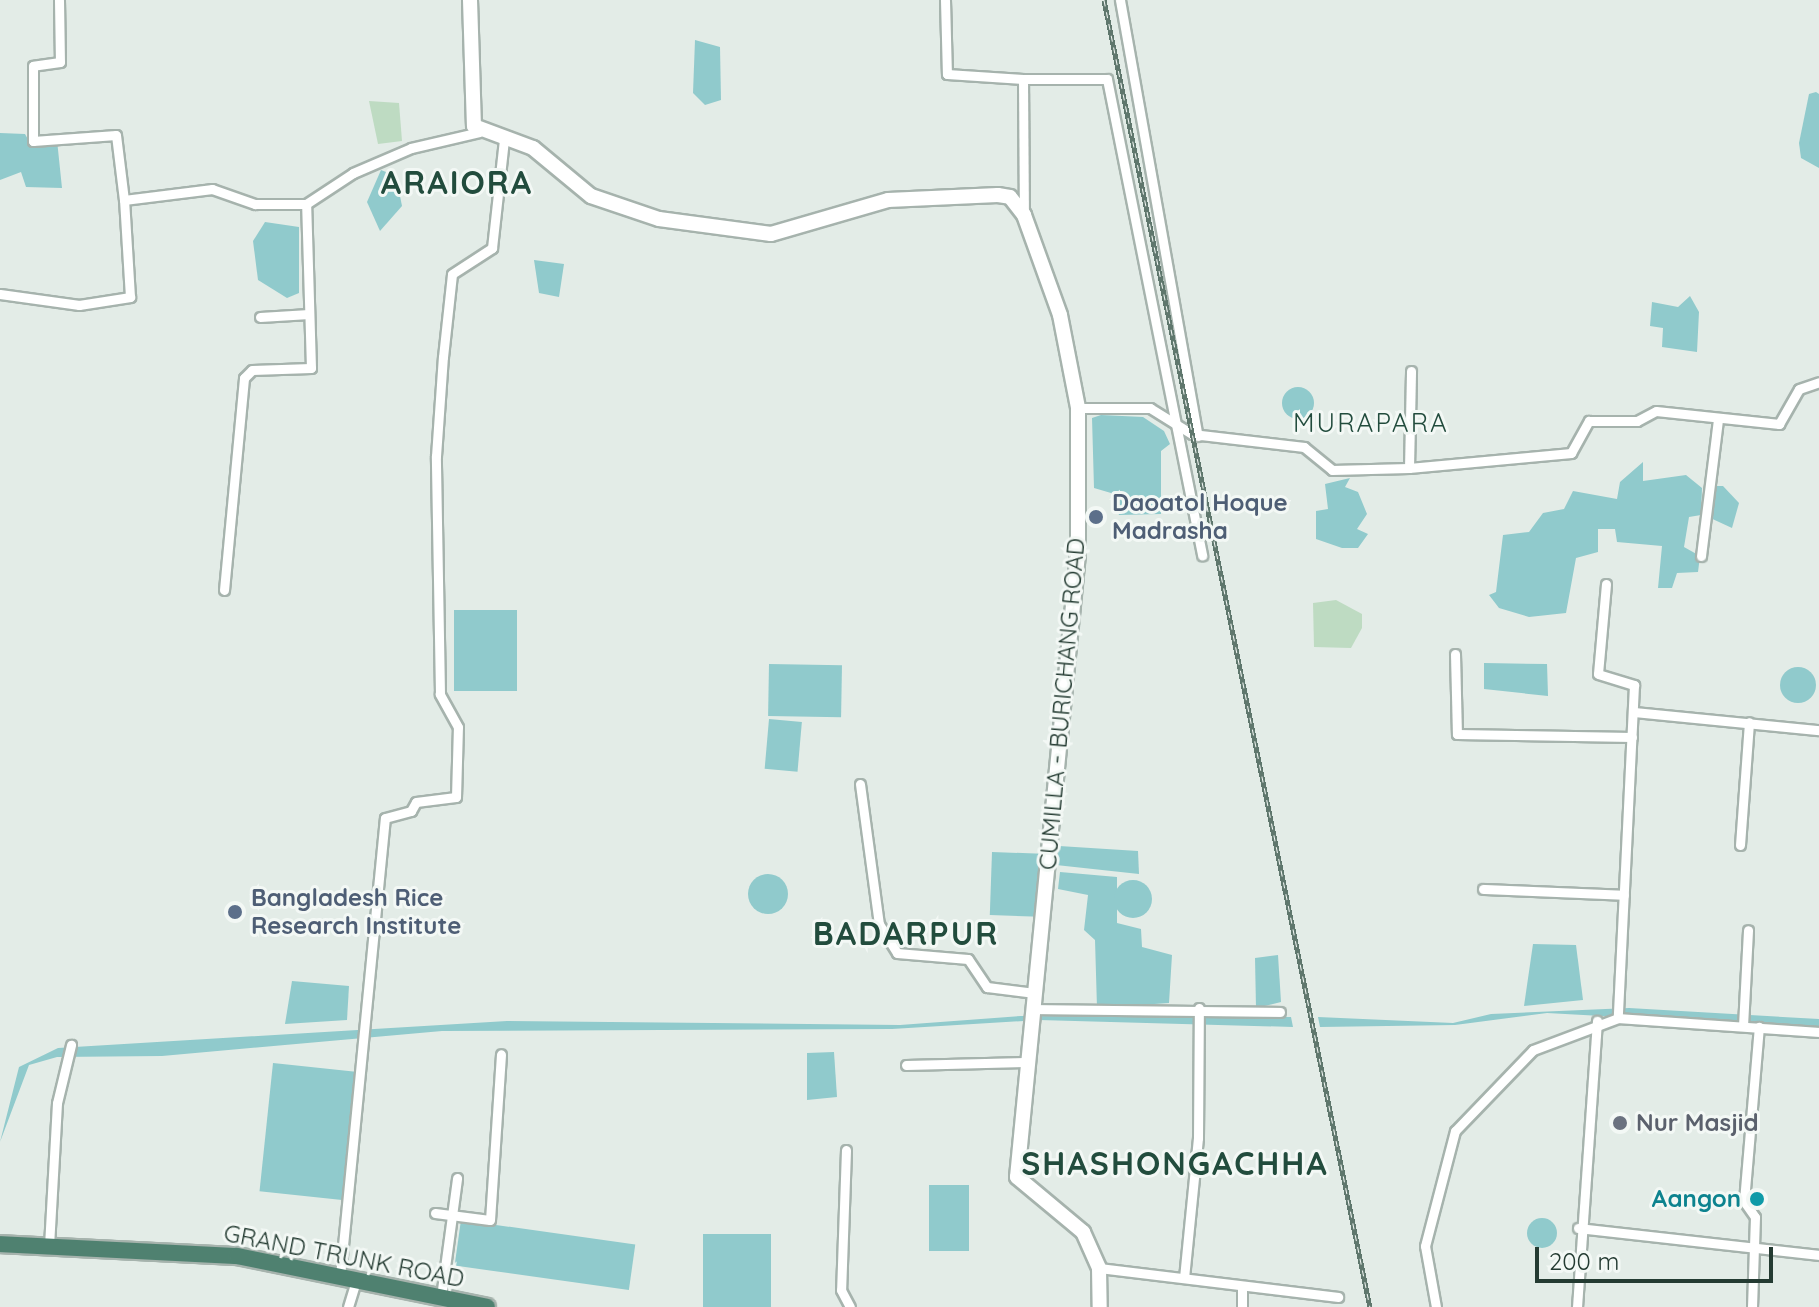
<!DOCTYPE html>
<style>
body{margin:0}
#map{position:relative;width:1819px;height:1307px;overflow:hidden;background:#e3ece7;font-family:Quicksand,sans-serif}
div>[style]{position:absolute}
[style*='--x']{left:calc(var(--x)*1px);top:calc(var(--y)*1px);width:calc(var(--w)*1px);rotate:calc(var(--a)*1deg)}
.green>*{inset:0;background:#bedbc2}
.water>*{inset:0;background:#90cacc;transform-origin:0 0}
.round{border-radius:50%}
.roads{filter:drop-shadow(2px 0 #a6b3ad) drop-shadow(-2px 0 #a6b3ad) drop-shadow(0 2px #a6b3ad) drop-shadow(0 -2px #a6b3ad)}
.minor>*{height:9px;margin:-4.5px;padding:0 4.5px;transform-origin:4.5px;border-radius:4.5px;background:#fff}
.secondary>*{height:14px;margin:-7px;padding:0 7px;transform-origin:7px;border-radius:7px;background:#fff}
.trunk>*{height:16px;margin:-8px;padding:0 8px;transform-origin:8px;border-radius:8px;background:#4f8170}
.rail>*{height:5px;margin-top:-2.5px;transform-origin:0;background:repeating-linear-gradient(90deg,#f3f8f5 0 6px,#5f776d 0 12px);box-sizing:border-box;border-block:2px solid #5f776d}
.dots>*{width:22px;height:22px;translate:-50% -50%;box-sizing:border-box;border:4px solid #f3f8f5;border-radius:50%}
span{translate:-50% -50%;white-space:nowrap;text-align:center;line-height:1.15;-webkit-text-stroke:6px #f3f8f5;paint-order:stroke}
.service-label{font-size:24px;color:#4e5e75;font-weight:700}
.left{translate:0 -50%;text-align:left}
.street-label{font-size:24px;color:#243b32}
.worship-label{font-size:24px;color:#5b616d;font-weight:700}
.culture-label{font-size:24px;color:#0d838f;font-weight:700}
.right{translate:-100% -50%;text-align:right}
.neighbourhood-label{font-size:26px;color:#224c3d;letter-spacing:2px}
.district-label{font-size:32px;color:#224c3d;font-weight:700;letter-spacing:2px}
.scale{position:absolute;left:1535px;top:1247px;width:238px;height:36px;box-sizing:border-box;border:4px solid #243b32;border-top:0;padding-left:10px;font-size:24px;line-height:28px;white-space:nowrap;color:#243b32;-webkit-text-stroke:6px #f3f8f5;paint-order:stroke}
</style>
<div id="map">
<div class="green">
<div style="clip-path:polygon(369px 101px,399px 103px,402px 141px,378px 144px)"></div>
<div style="clip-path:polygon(1336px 600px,1362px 614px,1362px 628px,1351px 648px,1314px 647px,1313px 603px)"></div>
</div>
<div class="water">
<div style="clip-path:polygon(695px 40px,720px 47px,721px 100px,705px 105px,693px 93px)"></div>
<div style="clip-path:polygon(1816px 92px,1819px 94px,1819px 168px,1801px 158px,1799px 143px,1809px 94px)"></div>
<div style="clip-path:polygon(0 133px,25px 134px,30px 143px,57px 140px,62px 188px,26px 187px,21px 172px,0 180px)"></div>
<div style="clip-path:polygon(381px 170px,396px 176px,402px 206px,380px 231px,367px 202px)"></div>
<div style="clip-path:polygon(265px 222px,299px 227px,299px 293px,287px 298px,258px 280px,253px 241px)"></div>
<div style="clip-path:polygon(534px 260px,564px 264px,559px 297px,539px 293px)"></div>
<div style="clip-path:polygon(1690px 296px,1699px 312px,1697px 352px,1662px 347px,1663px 328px,1650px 326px,1652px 302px,1678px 307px)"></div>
<div class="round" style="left:1282px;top:387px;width:32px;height:32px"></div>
<div style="clip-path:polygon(1101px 415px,1143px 417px,1164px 431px,1170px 444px,1161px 451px,1161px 514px,1119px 515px,1111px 493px,1094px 488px,1092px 418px)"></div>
<div style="clip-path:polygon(1643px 462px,1643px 481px,1686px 475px,1702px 488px,1701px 515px,1689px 517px,1684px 547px,1700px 556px,1698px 572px,1677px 573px,1672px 588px,1658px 588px,1662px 546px,1617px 542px,1615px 529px,1598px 529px,1598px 552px,1576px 558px,1566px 613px,1529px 617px,1499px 608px,1489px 595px,1496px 592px,1503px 535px,1529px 532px,1543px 513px,1564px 509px,1573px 491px,1617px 499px,1620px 482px)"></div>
<div style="clip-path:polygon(1350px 478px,1345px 487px,1358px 492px,1367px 514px,1357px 529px,1368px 534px,1358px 548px,1342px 548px,1316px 539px,1316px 511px,1328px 509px,1325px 484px)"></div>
<div style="clip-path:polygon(1710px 486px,1723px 486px,1739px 503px,1732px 528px,1706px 516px)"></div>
<div style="left:454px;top:610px;width:63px;height:81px"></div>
<div style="clip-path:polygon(1484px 663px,1547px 664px,1548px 696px,1484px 689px)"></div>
<div style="left:769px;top:664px;width:73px;height:52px;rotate:1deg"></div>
<div class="round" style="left:1780px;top:667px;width:36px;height:36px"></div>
<div style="left:769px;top:719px;width:33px;height:50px;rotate:5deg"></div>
<div style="clip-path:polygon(1059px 846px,1138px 851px,1139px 874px,1056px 865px)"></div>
<div style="left:992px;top:852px;width:50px;height:63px;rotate:2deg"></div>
<div style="clip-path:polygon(1060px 872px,1117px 877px,1117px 923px,1141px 929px,1142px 947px,1172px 955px,1169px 1003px,1097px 1008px,1095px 940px,1084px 930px,1088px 895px,1058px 889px)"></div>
<div class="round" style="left:748px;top:874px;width:40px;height:40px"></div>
<div class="round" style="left:1114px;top:880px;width:38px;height:38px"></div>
<div style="clip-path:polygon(1533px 944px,1576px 945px,1583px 1000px,1524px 1006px)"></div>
<div style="clip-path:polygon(1278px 955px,1281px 1002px,1256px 1008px,1255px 958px)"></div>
<div style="clip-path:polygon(292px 981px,349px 986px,347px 1020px,285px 1024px)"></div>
<div style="clip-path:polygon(1629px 1008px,1819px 1019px,1819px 1028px,1547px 1013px,1455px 1025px,1320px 1027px,1318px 1017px,1453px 1023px,1491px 1014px)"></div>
<div style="clip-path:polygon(1021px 1016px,1291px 1017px,1293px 1027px,1039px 1020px,892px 1029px,442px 1031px,162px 1056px,57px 1057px,29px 1065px,0 1142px,19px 1067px,58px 1048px,507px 1021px,900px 1025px)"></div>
<div style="clip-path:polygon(834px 1052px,837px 1097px,807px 1100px,807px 1053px)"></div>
<div style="left:273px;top:1063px;width:83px;height:129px;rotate:6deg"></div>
<div style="left:929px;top:1185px;width:40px;height:66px"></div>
<div class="round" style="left:1527px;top:1218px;width:30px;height:30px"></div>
<div style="left:461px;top:1220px;width:176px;height:46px;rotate:8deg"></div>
<div style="left:703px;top:1234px;width:68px;height:73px"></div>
</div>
<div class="roads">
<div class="minor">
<div style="--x:59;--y:0;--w:62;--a:89.1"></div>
<div style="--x:60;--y:62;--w:27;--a:172"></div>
<div style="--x:33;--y:66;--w:75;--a:90"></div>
<div style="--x:33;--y:141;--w:83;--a:-4.1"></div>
<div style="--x:116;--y:135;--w:65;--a:83"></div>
<div style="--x:945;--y:0;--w:74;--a:88.5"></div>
<div style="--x:947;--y:74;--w:76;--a:3.8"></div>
<div style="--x:1023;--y:79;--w:136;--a:89.6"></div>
<div style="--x:1120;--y:0;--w:443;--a:79.9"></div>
<div style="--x:1023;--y:79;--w:84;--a:0"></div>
<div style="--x:1107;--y:79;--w:486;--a:78.7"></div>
<div style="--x:0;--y:294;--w:80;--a:7.9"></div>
<div style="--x:79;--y:305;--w:52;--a:-8.9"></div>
<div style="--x:130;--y:297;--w:97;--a:-93.5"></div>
<div style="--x:124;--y:200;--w:89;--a:-7.1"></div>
<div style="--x:212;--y:189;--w:46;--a:19.2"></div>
<div style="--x:255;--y:204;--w:51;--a:0"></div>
<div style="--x:306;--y:204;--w:56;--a:-33.4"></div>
<div style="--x:353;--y:173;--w:63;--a:-23.3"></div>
<div style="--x:411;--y:148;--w:70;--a:-13.2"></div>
<div style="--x:260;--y:317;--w:49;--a:-3.5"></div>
<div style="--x:1078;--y:408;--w:72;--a:0"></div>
<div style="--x:1150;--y:408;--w:49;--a:31.8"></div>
<div style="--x:1192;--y:434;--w:113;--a:6.6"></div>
<div style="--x:1304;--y:447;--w:36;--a:39"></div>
<div style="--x:1332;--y:470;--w:77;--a:-1.5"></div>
<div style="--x:1409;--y:468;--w:97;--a:-88.8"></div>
<div style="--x:1409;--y:468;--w:163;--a:-5.3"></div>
<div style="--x:1571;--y:453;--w:37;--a:-61"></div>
<div style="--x:1589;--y:421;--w:48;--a:0"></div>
<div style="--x:1637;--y:421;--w:21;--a:-28"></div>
<div style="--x:1656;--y:411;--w:124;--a:6"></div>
<div style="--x:1779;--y:424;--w:40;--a:-60.3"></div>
<div style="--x:1799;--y:389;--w:21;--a:-19"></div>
<div style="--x:1701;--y:556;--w:138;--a:-82.9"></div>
<div style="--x:1606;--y:584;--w:90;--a:95.1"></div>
<div style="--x:1598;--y:674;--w:38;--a:17"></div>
<div style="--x:1634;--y:685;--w:333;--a:92.8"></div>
<div style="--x:224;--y:590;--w:213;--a:-84.6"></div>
<div style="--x:244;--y:378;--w:11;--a:-45"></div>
<div style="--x:252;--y:370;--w:59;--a:-1.9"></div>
<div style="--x:311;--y:368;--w:164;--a:-91.7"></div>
<div style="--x:1455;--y:654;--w:80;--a:88.6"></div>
<div style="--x:1457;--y:734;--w:175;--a:1"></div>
<div style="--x:1634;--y:712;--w:186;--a:5.6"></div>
<div style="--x:860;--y:784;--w:141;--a:82.3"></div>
<div style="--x:879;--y:924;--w:34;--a:58"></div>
<div style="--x:897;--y:953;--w:71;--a:4.8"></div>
<div style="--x:968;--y:959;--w:34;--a:56"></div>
<div style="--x:987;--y:987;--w:48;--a:7.1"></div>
<div style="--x:1740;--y:845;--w:123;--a:-85.8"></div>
<div style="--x:1483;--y:889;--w:141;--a:2.4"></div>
<div style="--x:1033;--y:1009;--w:247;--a:0.7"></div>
<div style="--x:1743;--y:1026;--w:96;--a:-87"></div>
<div style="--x:906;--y:1065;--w:119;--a:-1.4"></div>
<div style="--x:846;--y:1150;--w:140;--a:92"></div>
<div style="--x:841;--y:1290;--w:19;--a:62"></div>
<div style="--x:435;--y:1213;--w:55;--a:7.3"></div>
<div style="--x:490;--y:1220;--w:166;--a:-86.2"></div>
<div style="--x:1578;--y:1228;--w:243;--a:6.4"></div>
<div style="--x:49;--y:1246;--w:143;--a:-86.8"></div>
<div style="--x:57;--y:1103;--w:60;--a:-76.4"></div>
<div style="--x:1099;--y:1268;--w:241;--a:6.9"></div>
<div style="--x:340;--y:1276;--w:460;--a:-84.4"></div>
<div style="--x:385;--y:818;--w:27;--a:-15"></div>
<div style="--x:411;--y:811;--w:10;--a:-61"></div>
<div style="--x:416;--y:802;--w:40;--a:-7.1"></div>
<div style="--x:456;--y:797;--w:70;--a:-88.4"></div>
<div style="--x:458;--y:727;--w:38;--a:-119"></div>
<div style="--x:440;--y:694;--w:238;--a:-91"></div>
<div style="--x:436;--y:456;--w:99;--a:-86"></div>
<div style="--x:443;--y:357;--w:83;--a:-83.8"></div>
<div style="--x:452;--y:274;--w:48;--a:-33"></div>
<div style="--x:492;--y:248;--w:110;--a:-83.7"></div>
<div style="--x:1184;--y:1278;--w:141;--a:-84.3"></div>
<div style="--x:1198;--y:1138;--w:130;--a:-89.6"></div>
<div style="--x:1242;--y:1287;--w:20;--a:90"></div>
<div style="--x:441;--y:1297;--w:120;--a:-82.3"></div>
<div style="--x:348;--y:1307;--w:27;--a:-73"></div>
<div style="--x:1436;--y:1307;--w:62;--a:-100.2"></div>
<div style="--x:1425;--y:1246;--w:119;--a:-75.4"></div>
<div style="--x:1455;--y:1131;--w:112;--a:-46.1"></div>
<div style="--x:1533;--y:1050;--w:91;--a:-20.6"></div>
<div style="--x:1618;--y:1018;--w:201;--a:4"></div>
<div style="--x:1577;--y:1307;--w:287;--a:-86"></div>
<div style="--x:1752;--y:1307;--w:90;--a:-88.1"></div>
<div style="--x:1755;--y:1217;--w:19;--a:-125"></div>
<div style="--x:1744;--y:1201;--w:175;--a:-85.1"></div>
</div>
<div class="secondary">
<div style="--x:470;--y:0;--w:126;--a:88.2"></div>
<div style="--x:474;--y:126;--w:63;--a:20.4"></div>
<div style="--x:533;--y:148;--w:75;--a:39.6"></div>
<div style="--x:591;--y:196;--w:72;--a:18.7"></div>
<div style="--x:659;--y:219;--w:113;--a:7.6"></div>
<div style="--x:771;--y:234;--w:122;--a:-16.2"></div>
<div style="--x:888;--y:200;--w:110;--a:-2.6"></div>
<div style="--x:998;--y:195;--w:12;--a:9"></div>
<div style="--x:1010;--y:197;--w:23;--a:52"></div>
<div style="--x:1024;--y:215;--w:106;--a:70.2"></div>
<div style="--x:1060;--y:315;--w:95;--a:79"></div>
<div style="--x:1078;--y:408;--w:146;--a:90"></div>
<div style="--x:1078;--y:554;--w:626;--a:95.59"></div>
<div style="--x:1017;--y:1177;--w:86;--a:39.8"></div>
<div style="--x:1083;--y:1232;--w:39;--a:66"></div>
<div style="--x:1099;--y:1268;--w:39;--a:89"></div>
</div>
<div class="trunk">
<div style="--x:0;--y:1244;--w:237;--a:2.9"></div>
<div style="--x:237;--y:1256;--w:255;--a:11.5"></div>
</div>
</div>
<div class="rail">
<div style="--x:1104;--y:0;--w:1334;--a:78.5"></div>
</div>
<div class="dots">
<div style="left:1096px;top:517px;background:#5c6f8a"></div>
<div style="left:235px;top:912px;background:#5c6f8a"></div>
<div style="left:1620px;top:1123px;background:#6b7280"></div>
<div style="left:1757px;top:1199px;background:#0f9aa8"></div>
</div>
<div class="service-label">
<span class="left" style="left:1112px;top:517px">Daoatol Hoque<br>Madrasha</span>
<span class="left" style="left:251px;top:912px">Bangladesh Rice<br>Research Institute</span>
</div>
<div class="street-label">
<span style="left:1062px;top:704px;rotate:-85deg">CUMILLA - BURICHANG ROAD</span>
<span style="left:344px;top:1256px;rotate:11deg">GRAND TRUNK ROAD</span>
</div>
<div class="worship-label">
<span class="left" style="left:1636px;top:1123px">Nur Masjid</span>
</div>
<div class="culture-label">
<span class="right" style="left:1741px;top:1199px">Aangon</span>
</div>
<div class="neighbourhood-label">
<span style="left:1371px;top:423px">MURAPARA</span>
</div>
<div class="district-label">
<span style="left:457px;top:182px">ARAIORA</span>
<span style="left:906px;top:933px">BADARPUR</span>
<span style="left:1175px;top:1163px">SHASHONGACHHA</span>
</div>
<div class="scale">200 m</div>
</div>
